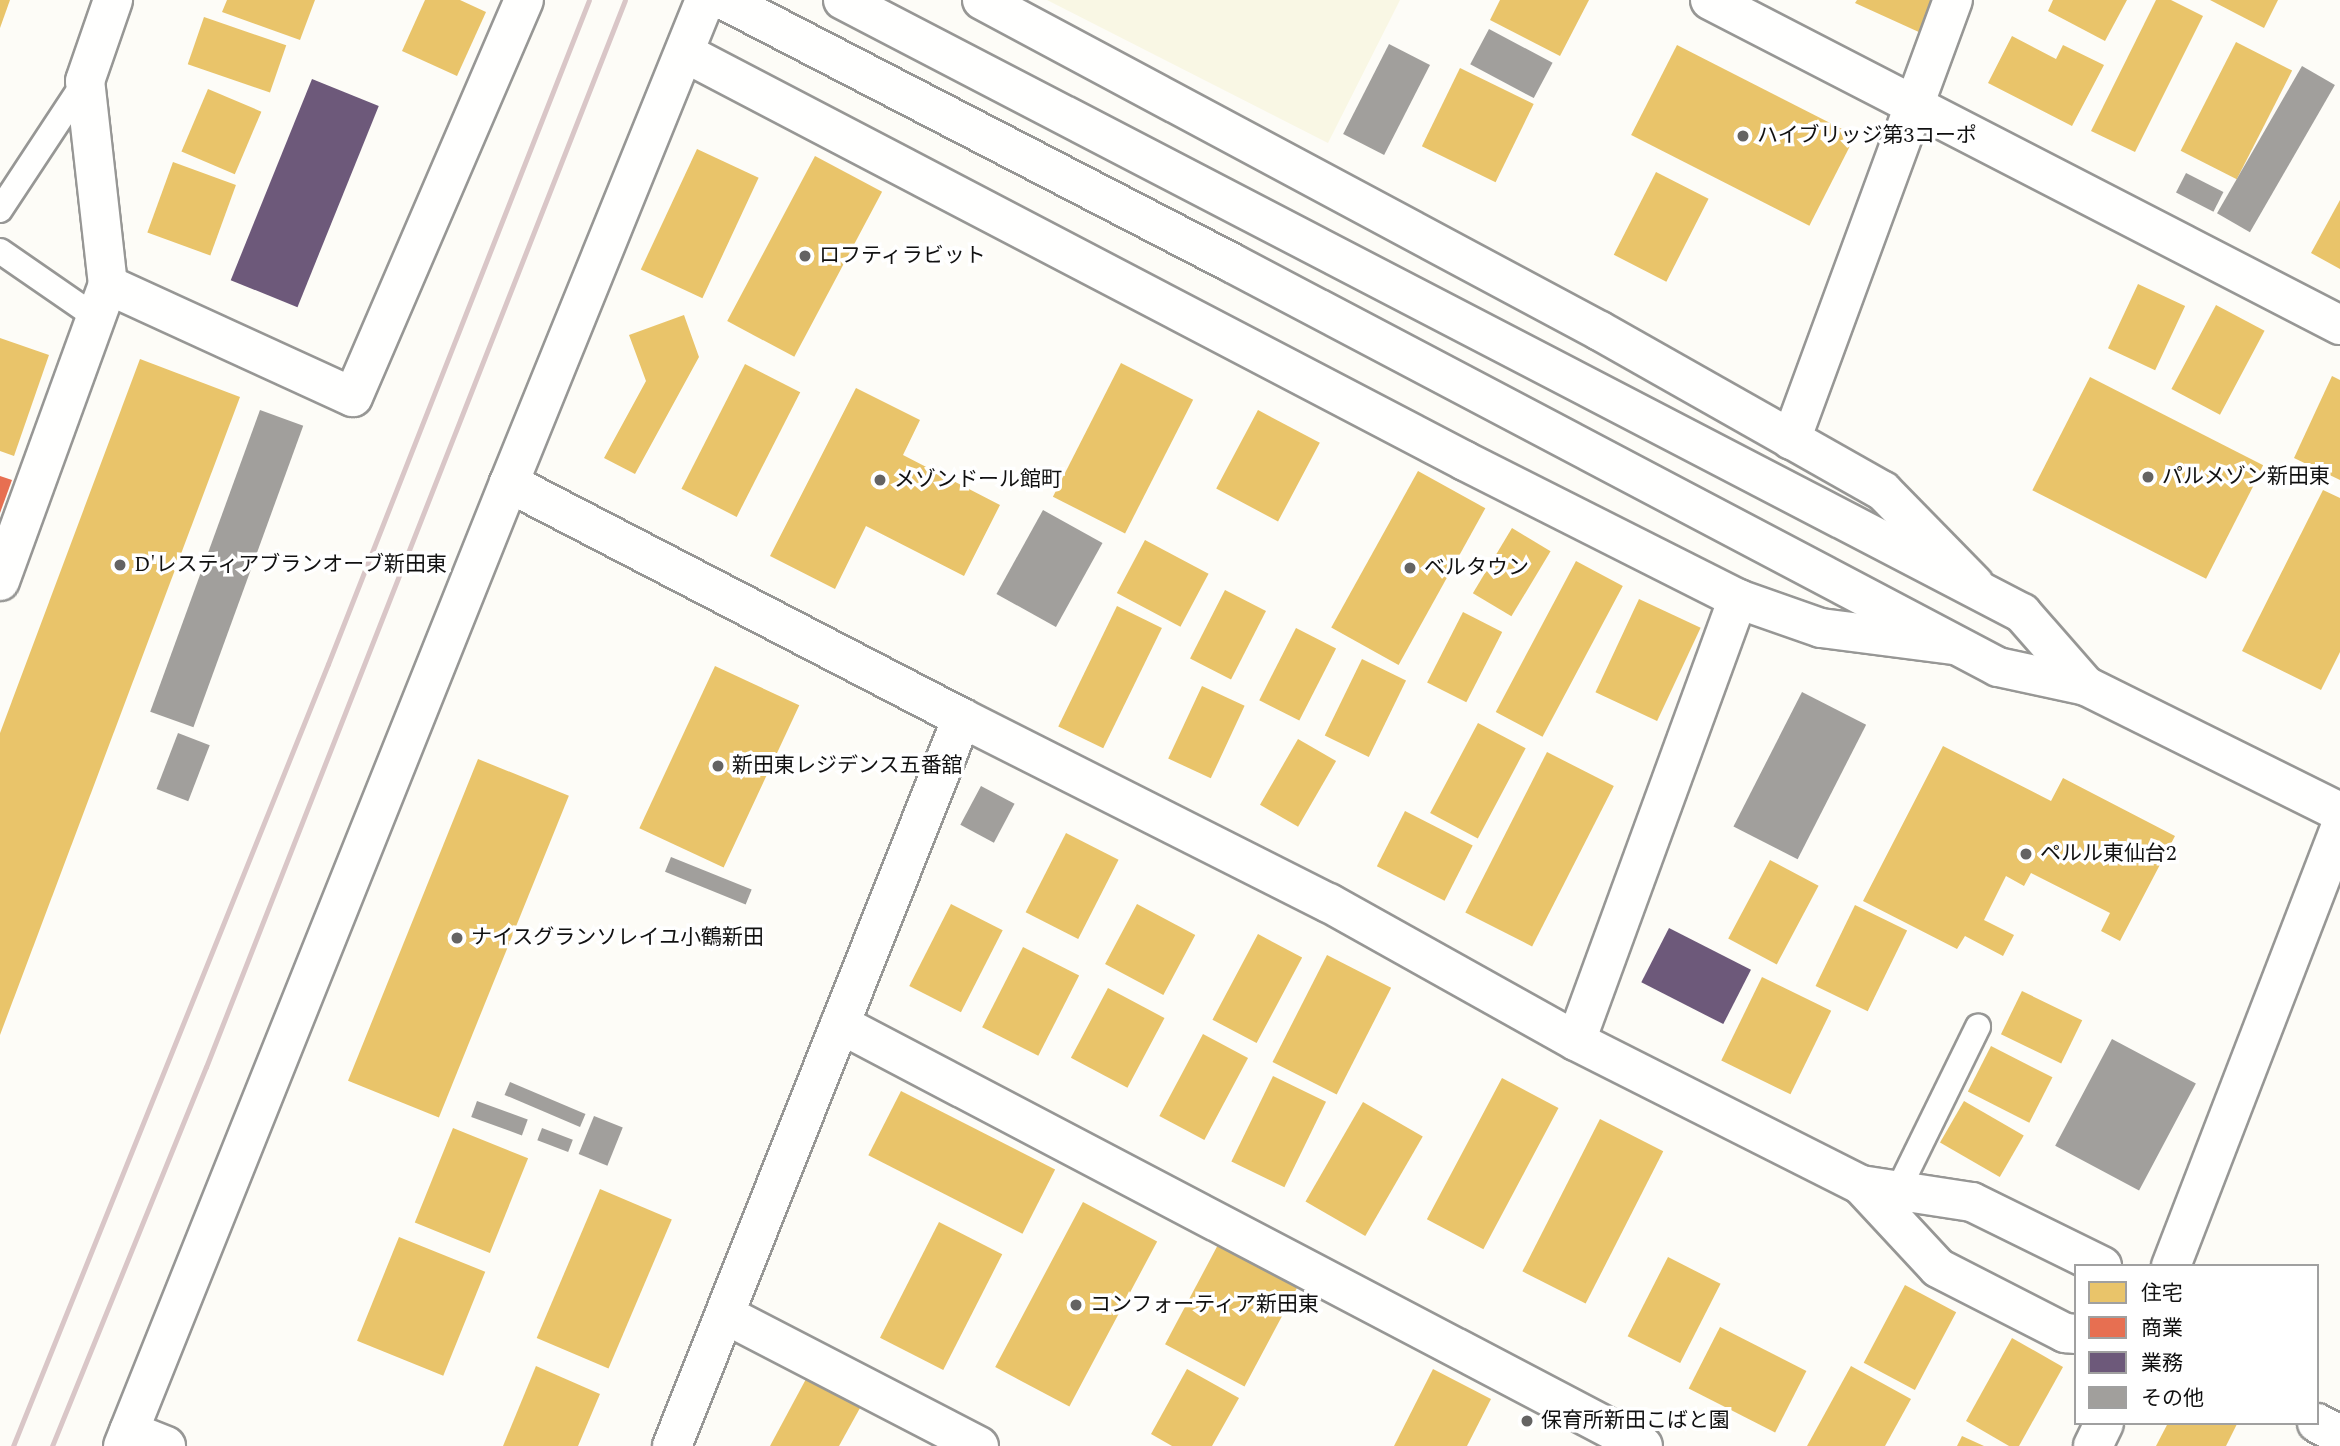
<!DOCTYPE html>
<meta charset="utf-8">
<style>
body{margin:0}
#map{position:relative;width:2340px;height:1446px;overflow:hidden;background:#fdfcf7;font-family:Spectral,"Noto Sans JP",serif}
div>[style]{position:absolute}
[style*='--x']{left:calc(var(--x)*1px);top:calc(var(--y)*1px);width:calc(var(--w)*1px);rotate:calc(var(--a)*1deg)}
.farmland>*{inset:0;background:#f9f7e4}
.homes>*{inset:0;background:#e9c46a;transform-origin:0 0}
.shops>*{inset:0;background:#e76f51}
.offices>*{inset:0;background:#6d597a;transform-origin:0 0}
.building>*{inset:0;background:#a19f9c;transform-origin:0 0}
.roads{filter:drop-shadow(2px 0 #979795) drop-shadow(-2px 0 #979795) drop-shadow(0 2px #979795) drop-shadow(0 -2px #979795)}
.service>*{height:24px;margin:-12px;padding:0 12px;transform-origin:12px;border-radius:12px;background:#fffffe}
.minor>*{height:38px;margin:-19px;padding:0 19px;transform-origin:19px;border-radius:19px;background:#fffffe}
.tertiary>*{height:38px;margin:-19px;padding:0 19px;transform-origin:19px;border-radius:19px;background:#fffffe}
.rail>*{height:5px;margin:-2.5px;padding:0 2.5px;transform-origin:2.5px;border-radius:2.5px;background:#d9c6c7}
.dots>*{width:19px;height:19px;translate:-50% -50%;box-sizing:border-box;border:4px solid #fff;border-radius:50%}
span{translate:-50% -50%;white-space:nowrap;text-align:center;line-height:1.15;-webkit-text-stroke:7px #fff;paint-order:stroke}
.poi-label{font-size:21px;color:#111}
.left{translate:0 -50%;text-align:left}
.legend{position:absolute;left:2074px;top:1264px;width:245px;height:161px;box-sizing:border-box;background:#fff;border:2px solid #a0a0a0;margin:0;padding:9px 12px;list-style:none;font-size:21px;color:#111}
.legend li{display:flex;align-items:center;gap:14px;height:35px}
.legend b{width:35px;border:2px solid #a0a0a0}
</style>
<div id="map">
<div class="farmland">
<div style="clip-path:polygon(1047px 0,1400px 0,1328px 143px)"></div>
</div>
<div class="homes">
<div style="clip-path:polygon(0 0,10px 0,0 28px)"></div>
<div style="clip-path:polygon(227px 0,315px 0,300px 40px,222px 12px)"></div>
<div style="clip-path:polygon(425px 0,460px 0,486px 12px,457px 76px,402px 51px)"></div>
<div style="clip-path:polygon(1500px 0,1589px 0,1560px 56px,1490px 20px)"></div>
<div style="clip-path:polygon(1857px 0,1934px 0,1921px 33px,1855px 3px)"></div>
<div style="clip-path:polygon(2053px 0,2127px 0,2105px 41px,2048px 11px)"></div>
<div style="clip-path:polygon(2156px 0,2171px 0,2203px 16px,2135px 152px,2091px 131px)"></div>
<div style="clip-path:polygon(2210px 0,2278px 0,2264px 28px)"></div>
<div style="left:204px;top:17px;width:87px;height:50px;rotate:19deg"></div>
<div style="clip-path:polygon(2012px 36px,2056px 59px,2063px 45px,2104px 65px,2072px 126px,1988px 83px)"></div>
<div style="left:2236px;top:42px;width:63px;height:122px;rotate:27deg"></div>
<div style="left:1677px;top:45px;width:200px;height:101px;rotate:27deg"></div>
<div style="left:1460px;top:68px;width:82px;height:87px;rotate:26deg"></div>
<div style="left:208px;top:89px;width:58px;height:68px;rotate:23deg"></div>
<div style="left:697px;top:149px;width:68px;height:133px;rotate:25deg"></div>
<div style="left:815px;top:156px;width:76px;height:187px;rotate:28deg"></div>
<div style="left:173px;top:162px;width:67px;height:75px;rotate:20deg"></div>
<div style="left:1656px;top:172px;width:59px;height:93px;rotate:27deg"></div>
<div style="clip-path:polygon(2340px 200px,2340px 269px,2311px 253px)"></div>
<div style="left:2138px;top:284px;width:52px;height:71px;rotate:25deg"></div>
<div style="left:2216px;top:305px;width:55px;height:95px;rotate:28deg"></div>
<div style="clip-path:polygon(684px 315px,699px 357px,635px 474px,604px 458px,646px 381px,629px 335px)"></div>
<div style="clip-path:polygon(0 338px,49px 355px,14px 456px,0 451px)"></div>
<div style="clip-path:polygon(140px 359px,240px 397px,0 1035px,0 733px)"></div>
<div style="left:1121px;top:363px;width:81px;height:150px;rotate:27deg"></div>
<div style="left:745px;top:364px;width:62px;height:140px;rotate:27deg"></div>
<div style="clip-path:polygon(2332px 376px,2340px 380px,2340px 480px,2294px 458px)"></div>
<div style="left:2090px;top:377px;width:195px;height:127px;rotate:27deg"></div>
<div style="clip-path:polygon(856px 388px,920px 420px,903px 455px,1000px 505px,964px 576px,866px 526px,835px 589px,770px 556px)"></div>
<div style="left:1258px;top:410px;width:70px;height:89px;rotate:28deg"></div>
<div style="left:1418px;top:471px;width:77px;height:179px;rotate:29deg"></div>
<div style="clip-path:polygon(2323px 490px,2340px 498px,2340px 652px,2321px 690px,2242px 651px)"></div>
<div style="left:1512px;top:528px;width:45px;height:76px;rotate:31deg"></div>
<div style="left:1145px;top:540px;width:72px;height:60px;rotate:28deg"></div>
<div style="left:1576px;top:561px;width:53px;height:171px;rotate:28deg"></div>
<div style="left:1225px;top:590px;width:46px;height:77px;rotate:27deg"></div>
<div style="left:1639px;top:599px;width:68px;height:103px;rotate:25deg"></div>
<div style="left:1117px;top:606px;width:50px;height:134px;rotate:26deg"></div>
<div style="left:1463px;top:612px;width:44px;height:79px;rotate:27deg"></div>
<div style="left:1296px;top:628px;width:45px;height:81px;rotate:27deg"></div>
<div style="left:1362px;top:659px;width:49px;height:85px;rotate:26deg"></div>
<div style="left:715px;top:666px;width:93px;height:179px;rotate:25deg"></div>
<div style="left:1202px;top:686px;width:47px;height:80px;rotate:25deg"></div>
<div style="left:1478px;top:723px;width:54px;height:102px;rotate:28deg"></div>
<div style="left:1298px;top:739px;width:44px;height:76px;rotate:30deg"></div>
<div style="clip-path:polygon(1943px 746px,2051px 801px,2063px 778px,2175px 836px,2120px 941px,2101px 931px,2110px 913px,2031px 873px,2024px 886px,2006px 876px,1984px 920px,2014px 935px,2003px 956px,1965px 936px,1957px 949px,1863px 901px)"></div>
<div style="left:1547px;top:752px;width:75px;height:180px;rotate:27deg"></div>
<div style="left:478px;top:759px;width:98px;height:347px;rotate:22deg"></div>
<div style="left:1405px;top:811px;width:76px;height:62px;rotate:27deg"></div>
<div style="left:1066px;top:833px;width:59px;height:89px;rotate:27deg"></div>
<div style="left:1770px;top:860px;width:55px;height:89px;rotate:28deg"></div>
<div style="left:951px;top:904px;width:58px;height:92px;rotate:27deg"></div>
<div style="left:1137px;top:904px;width:66px;height:68px;rotate:28deg"></div>
<div style="left:1855px;top:905px;width:58px;height:90px;rotate:26deg"></div>
<div style="left:1258px;top:934px;width:50px;height:97px;rotate:28deg"></div>
<div style="left:1023px;top:947px;width:63px;height:90px;rotate:27deg"></div>
<div style="left:1327px;top:955px;width:72px;height:120px;rotate:27deg"></div>
<div style="left:1762px;top:977px;width:77px;height:93px;rotate:26deg"></div>
<div style="left:1108px;top:988px;width:64px;height:79px;rotate:28deg"></div>
<div style="left:2022px;top:991px;width:67px;height:48px;rotate:26deg"></div>
<div style="left:1203px;top:1034px;width:51px;height:93px;rotate:28deg"></div>
<div style="left:1991px;top:1046px;width:69px;height:51px;rotate:27deg"></div>
<div style="left:1273px;top:1076px;width:59px;height:95px;rotate:26deg"></div>
<div style="left:1502px;top:1078px;width:64px;height:160px;rotate:28deg"></div>
<div style="left:901px;top:1091px;width:173px;height:72px;rotate:27deg"></div>
<div style="left:1964px;top:1101px;width:69px;height:48px;rotate:30deg"></div>
<div style="left:1363px;top:1102px;width:69px;height:115px;rotate:30deg"></div>
<div style="left:1600px;top:1119px;width:71px;height:171px;rotate:27deg"></div>
<div style="left:453px;top:1128px;width:81px;height:102px;rotate:22deg"></div>
<div style="left:600px;top:1189px;width:78px;height:162px;rotate:23deg"></div>
<div style="left:1083px;top:1202px;width:84px;height:187px;rotate:28deg"></div>
<div style="left:939px;top:1222px;width:71px;height:130px;rotate:27deg"></div>
<div style="left:399px;top:1237px;width:93px;height:112px;rotate:22deg"></div>
<div style="left:1220px;top:1241px;width:90px;height:117px;rotate:28deg"></div>
<div style="left:1668px;top:1257px;width:59px;height:89px;rotate:27deg"></div>
<div style="left:1905px;top:1285px;width:58px;height:88px;rotate:28deg"></div>
<div style="left:1720px;top:1327px;width:97px;height:69px;rotate:27deg"></div>
<div style="clip-path:polygon(2012px 1338px,2063px 1367px,2019px 1446px,2009px 1446px,1966px 1421px)"></div>
<div style="clip-path:polygon(536px 1366px,600px 1394px,578px 1446px,503px 1446px)"></div>
<div style="clip-path:polygon(1851px 1366px,1911px 1399px,1885px 1446px,1807px 1446px)"></div>
<div style="clip-path:polygon(1187px 1369px,1239px 1398px,1212px 1446px,1172px 1446px,1151px 1434px)"></div>
<div style="clip-path:polygon(1433px 1369px,1491px 1399px,1467px 1446px,1394px 1446px)"></div>
<div style="clip-path:polygon(806px 1379px,860px 1408px,839px 1446px,770px 1446px)"></div>
<div style="clip-path:polygon(2168px 1423px,2236px 1423px,2237px 1424px,2226px 1446px,2156px 1446px)"></div>
<div style="clip-path:polygon(1962px 1436px,1984px 1446px,1957px 1446px)"></div>
</div>
<div class="shops">
<div style="clip-path:polygon(0 476px,12px 480px,0 513px)"></div>
</div>
<div class="offices">
<div style="left:312px;top:79px;width:72px;height:217px;rotate:22deg"></div>
<div style="left:1669px;top:928px;width:92px;height:61px;rotate:27deg"></div>
</div>
<div class="building">
<div style="left:1489px;top:29px;width:72px;height:40px;rotate:28deg"></div>
<div style="left:1389px;top:44px;width:46px;height:101px;rotate:27deg"></div>
<div style="left:2302px;top:66px;width:38px;height:170px;rotate:30deg"></div>
<div style="left:2186px;top:173px;width:42px;height:22px;rotate:27deg"></div>
<div style="left:260px;top:410px;width:46px;height:321px;rotate:20deg"></div>
<div style="left:1043px;top:510px;width:68px;height:96px;rotate:29deg"></div>
<div style="left:1802px;top:692px;width:72px;height:151px;rotate:27deg"></div>
<div style="left:178px;top:733px;width:34px;height:60px;rotate:21deg"></div>
<div style="left:981px;top:786px;width:38px;height:44px;rotate:28deg"></div>
<div style="left:671px;top:857px;width:87px;height:16px;rotate:22deg"></div>
<div style="left:2112px;top:1039px;width:95px;height:121px;rotate:28deg"></div>
<div style="left:510px;top:1082px;width:82px;height:14px;rotate:23deg"></div>
<div style="left:477px;top:1101px;width:54px;height:17px;rotate:20deg"></div>
<div style="left:594px;top:1116px;width:31px;height:41px;rotate:22deg"></div>
<div style="left:542px;top:1128px;width:33px;height:13px;rotate:21deg"></div>
</div>
<div class="roads">
<div class="service">
<div style="--x:0;--y:210;--w:154;--a:-56.6"></div>
<div style="--x:0;--y:251;--w:118;--a:34.6"></div>
<div style="--x:1898;--y:1190;--w:182;--a:-63.9"></div>
</div>
<div class="minor">
<div style="--x:982;--y:0;--w:701;--a:28.17"></div>
<div style="--x:1600;--y:331;--w:325;--a:29.5"></div>
<div style="--x:1883;--y:491;--w:130;--a:45.6"></div>
<div style="--x:1710;--y:0;--w:709;--a:27.29"></div>
<div style="--x:685;--y:53;--w:880;--a:27.61"></div>
<div style="--x:1465;--y:461;--w:306;--a:26.8"></div>
<div style="--x:1738;--y:599;--w:88;--a:19.3"></div>
<div style="--x:1821;--y:628;--w:133;--a:7.3"></div>
<div style="--x:108;--y:285;--w:269;--a:24.6"></div>
<div style="--x:353;--y:397;--w:432;--a:-66.7"></div>
<div style="--x:1791;--y:440;--w:469;--a:-69.8"></div>
<div style="--x:509;--y:483;--w:521;--a:-67.91"></div>
<div style="--x:0;--y:581;--w:315;--a:-70"></div>
<div style="--x:108;--y:285;--w:205;--a:-96.4"></div>
<div style="--x:85;--y:81;--w:86;--a:-70.9"></div>
<div style="--x:840;--y:1024;--w:907;--a:27.72"></div>
<div style="--x:1576;--y:1041;--w:471;--a:-69.9"></div>
<div style="--x:1861;--y:1185;--w:113;--a:47.1"></div>
<div style="--x:1938;--y:1268;--w:143;--a:27.1"></div>
<div style="--x:2065;--y:1333;--w:11;--a:5"></div>
<div style="--x:2171;--y:1266;--w:470;--a:-68.9"></div>
<div style="--x:726;--y:1315;--w:285;--a:27.4"></div>
<div style="--x:2317;--y:1423;--w:26;--a:28"></div>
<div style="--x:129;--y:1431;--w:40;--a:22"></div>
<div style="--x:123;--y:1446;--w:1037;--a:-68.16"></div>
<div style="--x:509;--y:483;--w:510;--a:27.42"></div>
<div style="--x:962;--y:718;--w:411;--a:26.8"></div>
<div style="--x:1329;--y:903;--w:283;--a:29.2"></div>
<div style="--x:1576;--y:1041;--w:319;--a:26.8"></div>
<div style="--x:1861;--y:1185;--w:112;--a:8.7"></div>
<div style="--x:1972;--y:1202;--w:145;--a:26.2"></div>
<div style="--x:672;--y:1446;--w:784;--a:-68.28"></div>
<div style="--x:2093;--y:1446;--w:25;--a:-64"></div>
</div>
<div class="tertiary">
<div style="--x:724;--y:0;--w:572;--a:27.37"></div>
<div style="--x:1232;--y:263;--w:866;--a:27.81"></div>
<div style="--x:1998;--y:667;--w:90;--a:12.2"></div>
<div style="--x:2086;--y:686;--w:284;--a:26.4"></div>
<div style="--x:843;--y:0;--w:1329;--a:27.47"></div>
<div style="--x:2022;--y:613;--w:97;--a:48.8"></div>
</div>
</div>
<div class="rail">
<div style="--x:13;--y:1446;--w:843;--a:-68.06"></div>
<div style="--x:328;--y:664;--w:713;--a:-68.54"></div>
<div style="--x:52;--y:1446;--w:409;--a:-67.9"></div>
<div style="--x:206;--y:1067;--w:1146;--a:-68.56"></div>
</div>
<div class="dots">
<div style="left:1743px;top:136px;background:#646362"></div>
<div style="left:805px;top:256px;background:#646362"></div>
<div style="left:2148px;top:477px;background:#646362"></div>
<div style="left:880px;top:480px;background:#646362"></div>
<div style="left:120px;top:565px;background:#646362"></div>
<div style="left:1410px;top:568px;background:#646362"></div>
<div style="left:718px;top:766px;background:#646362"></div>
<div style="left:2026px;top:854px;background:#646362"></div>
<div style="left:457px;top:938px;background:#646362"></div>
<div style="left:1076px;top:1305px;background:#646362"></div>
<div style="left:1527px;top:1421px;background:#646362"></div>
</div>
<div class="poi-label">
<span class="left" style="left:1757px;top:136px">ハイブリッジ第3コーポ</span>
<span class="left" style="left:819px;top:256px">ロフティラビット</span>
<span class="left" style="left:2162px;top:477px">パルメゾン新田東</span>
<span class="left" style="left:894px;top:480px">メゾンドール館町</span>
<span class="left" style="left:134px;top:565px">D'レスティアブランオーブ新田東</span>
<span class="left" style="left:1424px;top:568px">ベルタウン</span>
<span class="left" style="left:732px;top:766px">新田東レジデンス五番舘</span>
<span class="left" style="left:2040px;top:854px">ペルル東仙台2</span>
<span class="left" style="left:471px;top:938px">ナイスグランソレイユ小鶴新田</span>
<span class="left" style="left:1090px;top:1305px">コンフォーティア新田東</span>
<span class="left" style="left:1541px;top:1421px">保育所新田こばと園</span>
</div>
<ul class="legend">
<li><b style="height:19px;background:#e9c46a"></b>住宅</li>
<li><b style="height:19px;background:#e76f51"></b>商業</li>
<li><b style="height:19px;background:#6d597a"></b>業務</li>
<li><b style="height:19px;background:#a19f9c"></b>その他</li>
</ul>
</div>
